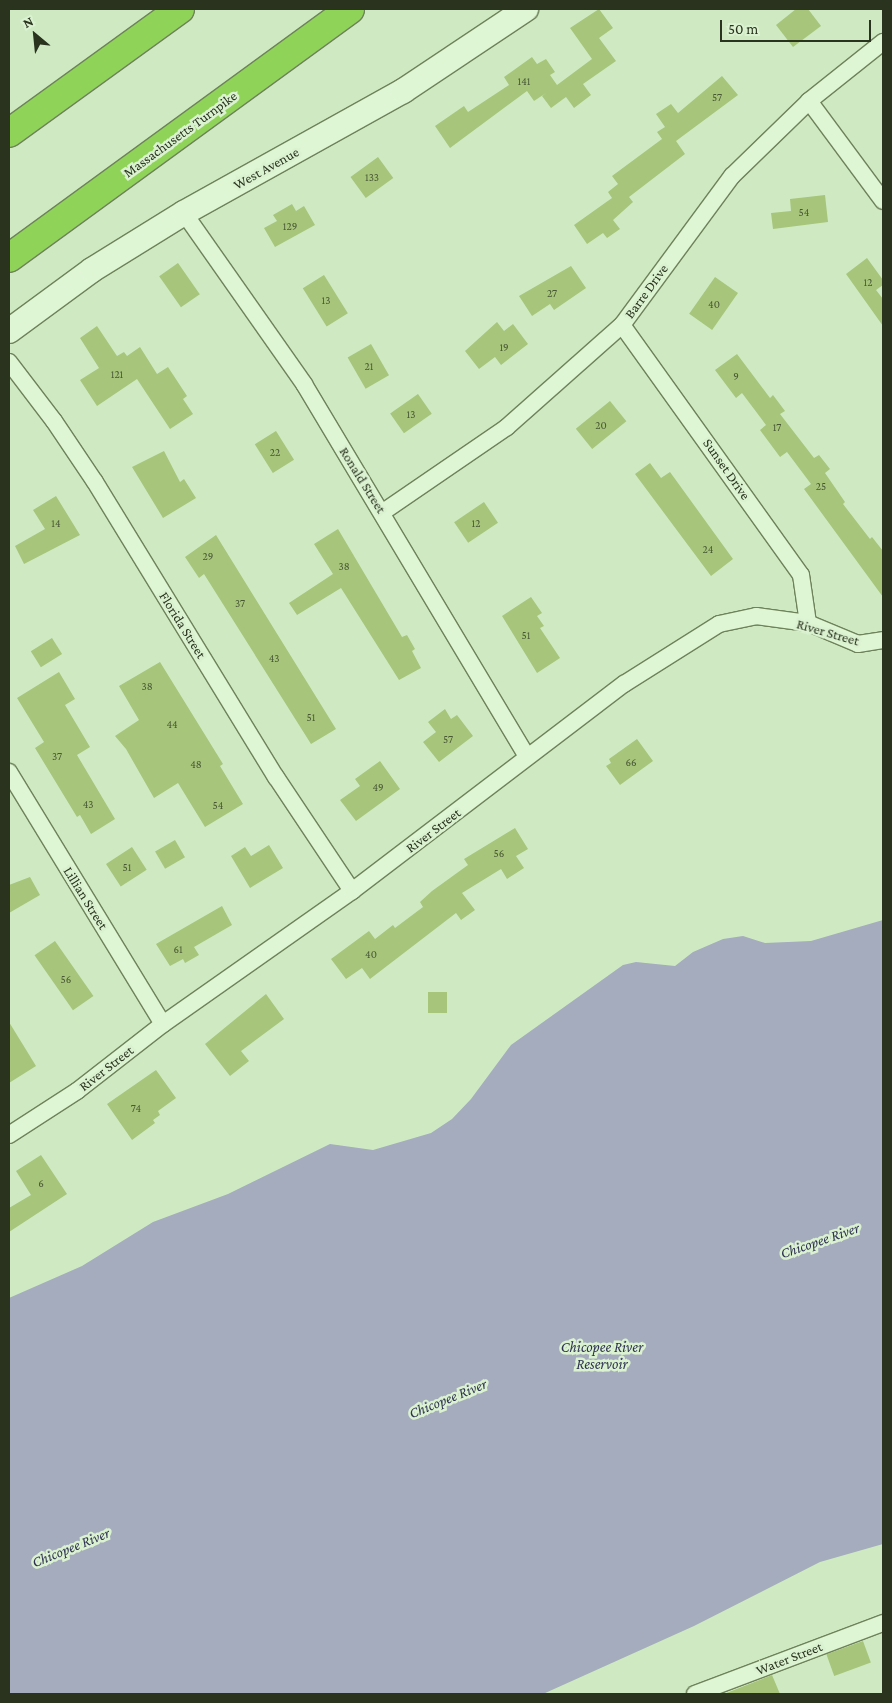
<!DOCTYPE html>
<style>
body{margin:0}
#map{position:relative;width:892px;height:1703px;overflow:hidden;background:#cfeac2;font-family:"Crimson Pro",serif}
div>[style]{position:absolute}
[style*='--x']{left:calc(var(--x)*1px);top:calc(var(--y)*1px);width:calc(var(--w)*1px);rotate:calc(var(--a)*1deg)}
.water>*{inset:0;background:#a4acbd}
.building>*{inset:0;background:#a7c57b;transform-origin:0 0}
.roads{filter:drop-shadow(1px 0 #6e825b) drop-shadow(-1px 0 #6e825b) drop-shadow(0 1px #6e825b) drop-shadow(0 -1px #6e825b)}
.street>*{height:16px;margin:-8px;padding:0 8px;transform-origin:8px;border-radius:8px;background:#dff6d5}
.secondary>*{height:24px;margin:-12px;padding:0 12px;transform-origin:12px;border-radius:12px;background:#dff6d5}
.highway>*{height:28px;margin:-14px;padding:0 14px;transform-origin:14px;border-radius:14px;background:#90d359}
span{translate:-50% -50%;white-space:nowrap;text-align:center;line-height:1.15;-webkit-text-stroke:5px #dbf2d1;paint-order:stroke}
.number-label{font-size:11px;color:#485835}
.number-label span{-webkit-text-stroke-width:0}
.street-label{font-size:14px;color:#29331e}
.water-label{font-size:15px;color:#2e3152;font-style:italic}
.frame{position:absolute;inset:0;border:10px solid #29331e;pointer-events:none}
.north{position:absolute;left:10px;top:10px;width:50px;height:50px;-webkit-text-stroke:4px #dbf2d1;paint-order:stroke;rotate:332deg;font-size:14px;font-weight:700;line-height:20px;text-align:center;color:#29331e}
.north::after{content:'';display:block;margin:auto;width:18px;height:22px;background:#29331e;clip-path:polygon(50% 0,100% 100%,50% 72%,0 100%)}
.scale{position:absolute;left:720px;top:20px;width:151px;height:22px;box-sizing:border-box;border:2px solid #29331e;border-top:0;padding-left:6px;font-size:15px;line-height:18px;white-space:nowrap;color:#29331e;-webkit-text-stroke:4px #dbf2d1;paint-order:stroke}
</style>
<div id="map">
<div class="water">
<div style="clip-path:polygon(883px 920px,883px 1544px,820px 1562px,694px 1626px,543px 1694px,9px 1694px,9px 1298px,82px 1266px,153px 1222px,228px 1194px,330px 1144px,373px 1150px,431px 1133px,452px 1119px,471px 1099px,511px 1045px,623px 965px,636px 962px,675px 966px,693px 952px,723px 939px,743px 936px,765px 943px,811px 941px)"></div>
</div>
<div class="building">
<div style="clip-path:polygon(599px 9px,613px 28px,599px 38px,616px 61px,583px 84px,591px 95px,574px 108px,566px 97px,551px 108px,542px 96px,546px 93px,534px 101px,527px 91px,450px 148px,435px 126px,464px 106px,468px 112px,509px 85px,504px 77px,532px 57px,537px 64px,546px 59px,555px 72px,550px 75px,557px 85px,592px 59px,570px 28px)"></div>
<div style="clip-path:polygon(796px 9px,808px 9px,821px 26px,793px 47px,776px 25px)"></div>
<div style="clip-path:polygon(722px 76px,738px 95px,676px 141px,685px 154px,629px 197px,633px 202px,613px 220px,620px 229px,607px 238px,603px 233px,587px 244px,574px 225px,612px 198px,608px 192px,618px 184px,612px 176px,662px 139px,657px 132px,665px 127px,656px 114px,671px 104px,678px 113px)"></div>
<div style="left:378px;top:157px;width:26px;height:34px;rotate:54deg"></div>
<div style="clip-path:polygon(825px 195px,828px 222px,773px 229px,771px 213px,791px 211px,790px 199px)"></div>
<div style="clip-path:polygon(292px 204px,296px 211px,304px 206px,315px 225px,275px 247px,264px 228px,277px 221px,273px 215px)"></div>
<div style="clip-path:polygon(867px 258px,883px 280px,883px 285px,876px 290px,883px 299px,883px 326px,846px 274px)"></div>
<div style="left:178px;top:263px;width:38px;height:23px;rotate:55deg"></div>
<div style="clip-path:polygon(571px 266px,586px 288px,554px 310px,550px 304px,532px 316px,519px 296px)"></div>
<div style="left:324px;top:275px;width:45px;height:25px;rotate:58deg"></div>
<div style="left:715px;top:277px;width:28px;height:45px;rotate:35deg"></div>
<div style="clip-path:polygon(497px 322px,504px 331px,513px 324px,528px 344px,501px 365px,495px 357px,479px 369px,465px 351px)"></div>
<div style="clip-path:polygon(97px 326px,117px 356px,124px 352px,127px 356px,140px 347px,157px 374px,168px 367px,187px 396px,183px 399px,193px 414px,170px 429px,137px 379px,97px 406px,80px 380px,99px 368px,80px 338px)"></div>
<div style="left:371px;top:344px;width:36px;height:27px;rotate:60deg"></div>
<div style="clip-path:polygon(737px 354px,770px 398px,773px 395px,785px 411px,780px 414px,814px 458px,819px 455px,830px 469px,825px 473px,845px 502px,843px 504px,870px 539px,872px 537px,883px 551px,883px 597px,804px 489px,811px 484px,787px 452px,780px 457px,760px 430px,766px 425px,742px 393px,736px 398px,715px 370px)"></div>
<div style="left:418px;top:394px;width:24px;height:34px;rotate:55deg"></div>
<div style="left:610px;top:401px;width:26px;height:44px;rotate:51deg"></div>
<div style="left:276px;top:431px;width:34px;height:25px;rotate:58deg"></div>
<div style="clip-path:polygon(164px 451px,180px 482px,184px 479px,196px 498px,163px 518px,132px 467px)"></div>
<div style="clip-path:polygon(650px 463px,661px 478px,670px 472px,733px 559px,711px 576px,635px 474px)"></div>
<div style="clip-path:polygon(56px 496px,80px 535px,24px 564px,15px 546px,45px 529px,33px 510px)"></div>
<div style="left:484px;top:502px;width:25px;height:36px;rotate:56deg"></div>
<div style="clip-path:polygon(338px 529px,402px 637px,407px 635px,415px 649px,412px 651px,421px 668px,399px 680px,341px 588px,297px 615px,289px 603px,333px 574px,314px 544px)"></div>
<div style="clip-path:polygon(216px 535px,336px 729px,311px 744px,204px 574px,199px 578px,185px 557px)"></div>
<div style="clip-path:polygon(531px 597px,542px 613px,537px 616px,544px 626px,540px 628px,560px 658px,537px 673px,502px 616px)"></div>
<div style="left:52px;top:638px;width:19px;height:25px;rotate:58deg"></div>
<div style="clip-path:polygon(160px 662px,223px 764px,220px 766px,243px 804px,205px 827px,178px 783px,154px 798px,126px 749px,115px 736px,139px 720px,119px 686px)"></div>
<div style="clip-path:polygon(59px 672px,75px 699px,65px 705px,90px 747px,77px 755px,115px 819px,91px 834px,80px 815px,77px 817px,35px 748px,44px 742px,17px 698px)"></div>
<div style="clip-path:polygon(445px 709px,451px 719px,457px 715px,473px 736px,439px 762px,423px 742px,436px 732px,428px 722px)"></div>
<div style="clip-path:polygon(637px 739px,653px 761px,620px 785px,606px 766px,611px 763px,609px 759px)"></div>
<div style="clip-path:polygon(380px 761px,400px 789px,356px 821px,340px 800px,360px 786px,355px 779px)"></div>
<div style="clip-path:polygon(515px 828px,528px 849px,516px 856px,524px 868px,507px 879px,501px 869px,462px 893px,475px 910px,461px 920px,456px 913px,370px 979px,362px 968px,346px 979px,331px 959px,369px 931px,375px 939px,393px 925px,395px 928px,423px 907px,420px 902px,432px 891px,468px 865px,464px 859px)"></div>
<div style="left:175px;top:840px;width:20px;height:23px;rotate:60deg"></div>
<div style="clip-path:polygon(269px 845px,283px 868px,250px 888px,231px 856px,245px 847px,251px 856px)"></div>
<div style="left:132px;top:847px;width:27px;height:31px;rotate:57deg"></div>
<div style="clip-path:polygon(30px 877px,40px 895px,9px 913px,9px 885px)"></div>
<div style="clip-path:polygon(222px 906px,232px 925px,194px 947px,199px 955px,185px 963px,183px 959px,170px 966px,156px 944px)"></div>
<div style="left:55px;top:941px;width:67px;height:25px;rotate:55deg"></div>
<div style="left:428px;top:992px;width:19px;height:21px"></div>
<div style="clip-path:polygon(266px 994px,284px 1019px,241px 1051px,249px 1061px,230px 1076px,205px 1044px)"></div>
<div style="clip-path:polygon(9px 1022px,36px 1066px,9px 1083px)"></div>
<div style="clip-path:polygon(156px 1070px,176px 1098px,158px 1111px,160px 1115px,153px 1120px,155px 1123px,132px 1140px,107px 1104px)"></div>
<div style="clip-path:polygon(41px 1155px,67px 1194px,9px 1232px,9px 1208px,31px 1195px,16px 1171px)"></div>
<div style="left:863px;top:1641px;width:23px;height:39px;rotate:70deg"></div>
<div style="clip-path:polygon(772px 1675px,780px 1694px,724px 1694px)"></div>
</div>
<div class="roads">
<div class="street">
<div style="--x:809;--y:101;--w:124;--a:53.5"></div>
<div style="--x:184;--y:213;--w:209;--a:54.9"></div>
<div style="--x:304;--y:384;--w:434;--a:59.1"></div>
<div style="--x:622;--y:325;--w:307;--a:54.4"></div>
<div style="--x:801;--y:575;--w:49;--a:81.7"></div>
<div style="--x:9;--y:362;--w:74;--a:52.7"></div>
<div style="--x:54;--y:421;--w:73;--a:56.1"></div>
<div style="--x:95;--y:482;--w:346;--a:58.5"></div>
<div style="--x:276;--y:777;--w:137;--a:56.3"></div>
<div style="--x:383;--y:512;--w:150;--a:-34.4"></div>
<div style="--x:507;--y:427;--w:154;--a:-41.6"></div>
<div style="--x:622;--y:325;--w:185;--a:-53.6"></div>
<div style="--x:732;--y:176;--w:107;--a:-44.2"></div>
<div style="--x:809;--y:101;--w:95;--a:-38.6"></div>
<div style="--x:9;--y:772;--w:295;--a:58.6"></div>
<div style="--x:9;--y:1135;--w:81;--a:-32.9"></div>
<div style="--x:77;--y:1091;--w:109;--a:-37.9"></div>
<div style="--x:163;--y:1024;--w:231;--a:-35.1"></div>
<div style="--x:352;--y:891;--w:342;--a:-37.3"></div>
<div style="--x:624;--y:684;--w:112;--a:-32.3"></div>
<div style="--x:719;--y:624;--w:38;--a:-12"></div>
<div style="--x:756;--y:616;--w:52;--a:7.7"></div>
<div style="--x:808;--y:623;--w:54;--a:22.8"></div>
<div style="--x:858;--y:644;--w:25;--a:-9"></div>
<div style="--x:695;--y:1694;--w:201;--a:-20.7"></div>
</div>
<div class="secondary">
<div style="--x:9;--y:331;--w:103;--a:-36.3"></div>
<div style="--x:92;--y:270;--w:108;--a:-31.8"></div>
<div style="--x:184;--y:213;--w:251;--a:-29.1"></div>
<div style="--x:403;--y:91;--w:148;--a:-33.7"></div>
</div>
<div class="highway">
<div style="--x:9;--y:133;--w:211;--a:-35.9"></div>
<div style="--x:9;--y:258;--w:422;--a:-36.1"></div>
</div>
</div>
<div class="number-label">
<span style="left:524px;top:81px">141</span>
<span style="left:717px;top:97px">57</span>
<span style="left:372px;top:177px">133</span>
<span style="left:804px;top:212px">54</span>
<span style="left:290px;top:226px">129</span>
<span style="left:868px;top:282px">12</span>
<span style="left:552px;top:293px">27</span>
<span style="left:326px;top:300px">13</span>
<span style="left:714px;top:304px">40</span>
<span style="left:504px;top:347px">19</span>
<span style="left:369px;top:366px">21</span>
<span style="left:117px;top:374px">121</span>
<span style="left:736px;top:376px">9</span>
<span style="left:411px;top:414px">13</span>
<span style="left:601px;top:425px">20</span>
<span style="left:777px;top:427px">17</span>
<span style="left:275px;top:452px">22</span>
<span style="left:821px;top:486px">25</span>
<span style="left:56px;top:523px">14</span>
<span style="left:476px;top:523px">12</span>
<span style="left:708px;top:549px">24</span>
<span style="left:208px;top:556px">29</span>
<span style="left:344px;top:566px">38</span>
<span style="left:240px;top:603px">37</span>
<span style="left:526px;top:635px">51</span>
<span style="left:274px;top:658px">43</span>
<span style="left:147px;top:686px">38</span>
<span style="left:311px;top:717px">51</span>
<span style="left:172px;top:724px">44</span>
<span style="left:448px;top:739px">57</span>
<span style="left:57px;top:756px">37</span>
<span style="left:631px;top:762px">66</span>
<span style="left:196px;top:764px">48</span>
<span style="left:378px;top:787px">49</span>
<span style="left:88px;top:804px">43</span>
<span style="left:218px;top:805px">54</span>
<span style="left:499px;top:853px">56</span>
<span style="left:127px;top:867px">51</span>
<span style="left:178px;top:949px">61</span>
<span style="left:371px;top:954px">40</span>
<span style="left:66px;top:979px">56</span>
<span style="left:136px;top:1108px">74</span>
<span style="left:41px;top:1183px">6</span>
</div>
<div class="street-label">
<span style="left:180px;top:134px;rotate:-36deg">Massachusetts Turnpike</span>
<span style="left:266px;top:168px;rotate:-29deg">West Avenue</span>
<span style="left:646px;top:291px;rotate:-54deg">Barre Drive</span>
<span style="left:727px;top:469px;rotate:55deg">Sunset Drive</span>
<span style="left:363px;top:480px;rotate:58deg">Ronald Street</span>
<span style="left:183px;top:625px;rotate:58deg">Florida Street</span>
<span style="left:828px;top:632px;rotate:16deg">River Street</span>
<span style="left:433px;top:830px;rotate:-37deg">River Street</span>
<span style="left:86px;top:898px;rotate:58deg">Lillian Street</span>
<span style="left:106px;top:1068px;rotate:-38deg">River Street</span>
<span style="left:789px;top:1658px;rotate:-21deg">Water Street</span>
</div>
<div class="water-label">
<span style="left:820px;top:1241px;rotate:-19deg">Chicopee River</span>
<span style="left:602px;top:1356px">Chicopee River<br>Reservoir</span>
<span style="left:448px;top:1399px;rotate:-22deg">Chicopee River</span>
<span style="left:71px;top:1548px;rotate:-22deg">Chicopee River</span>
</div>
<div class="frame"></div>
<div class="north">N</div>
<div class="scale">50 m</div>
</div>
